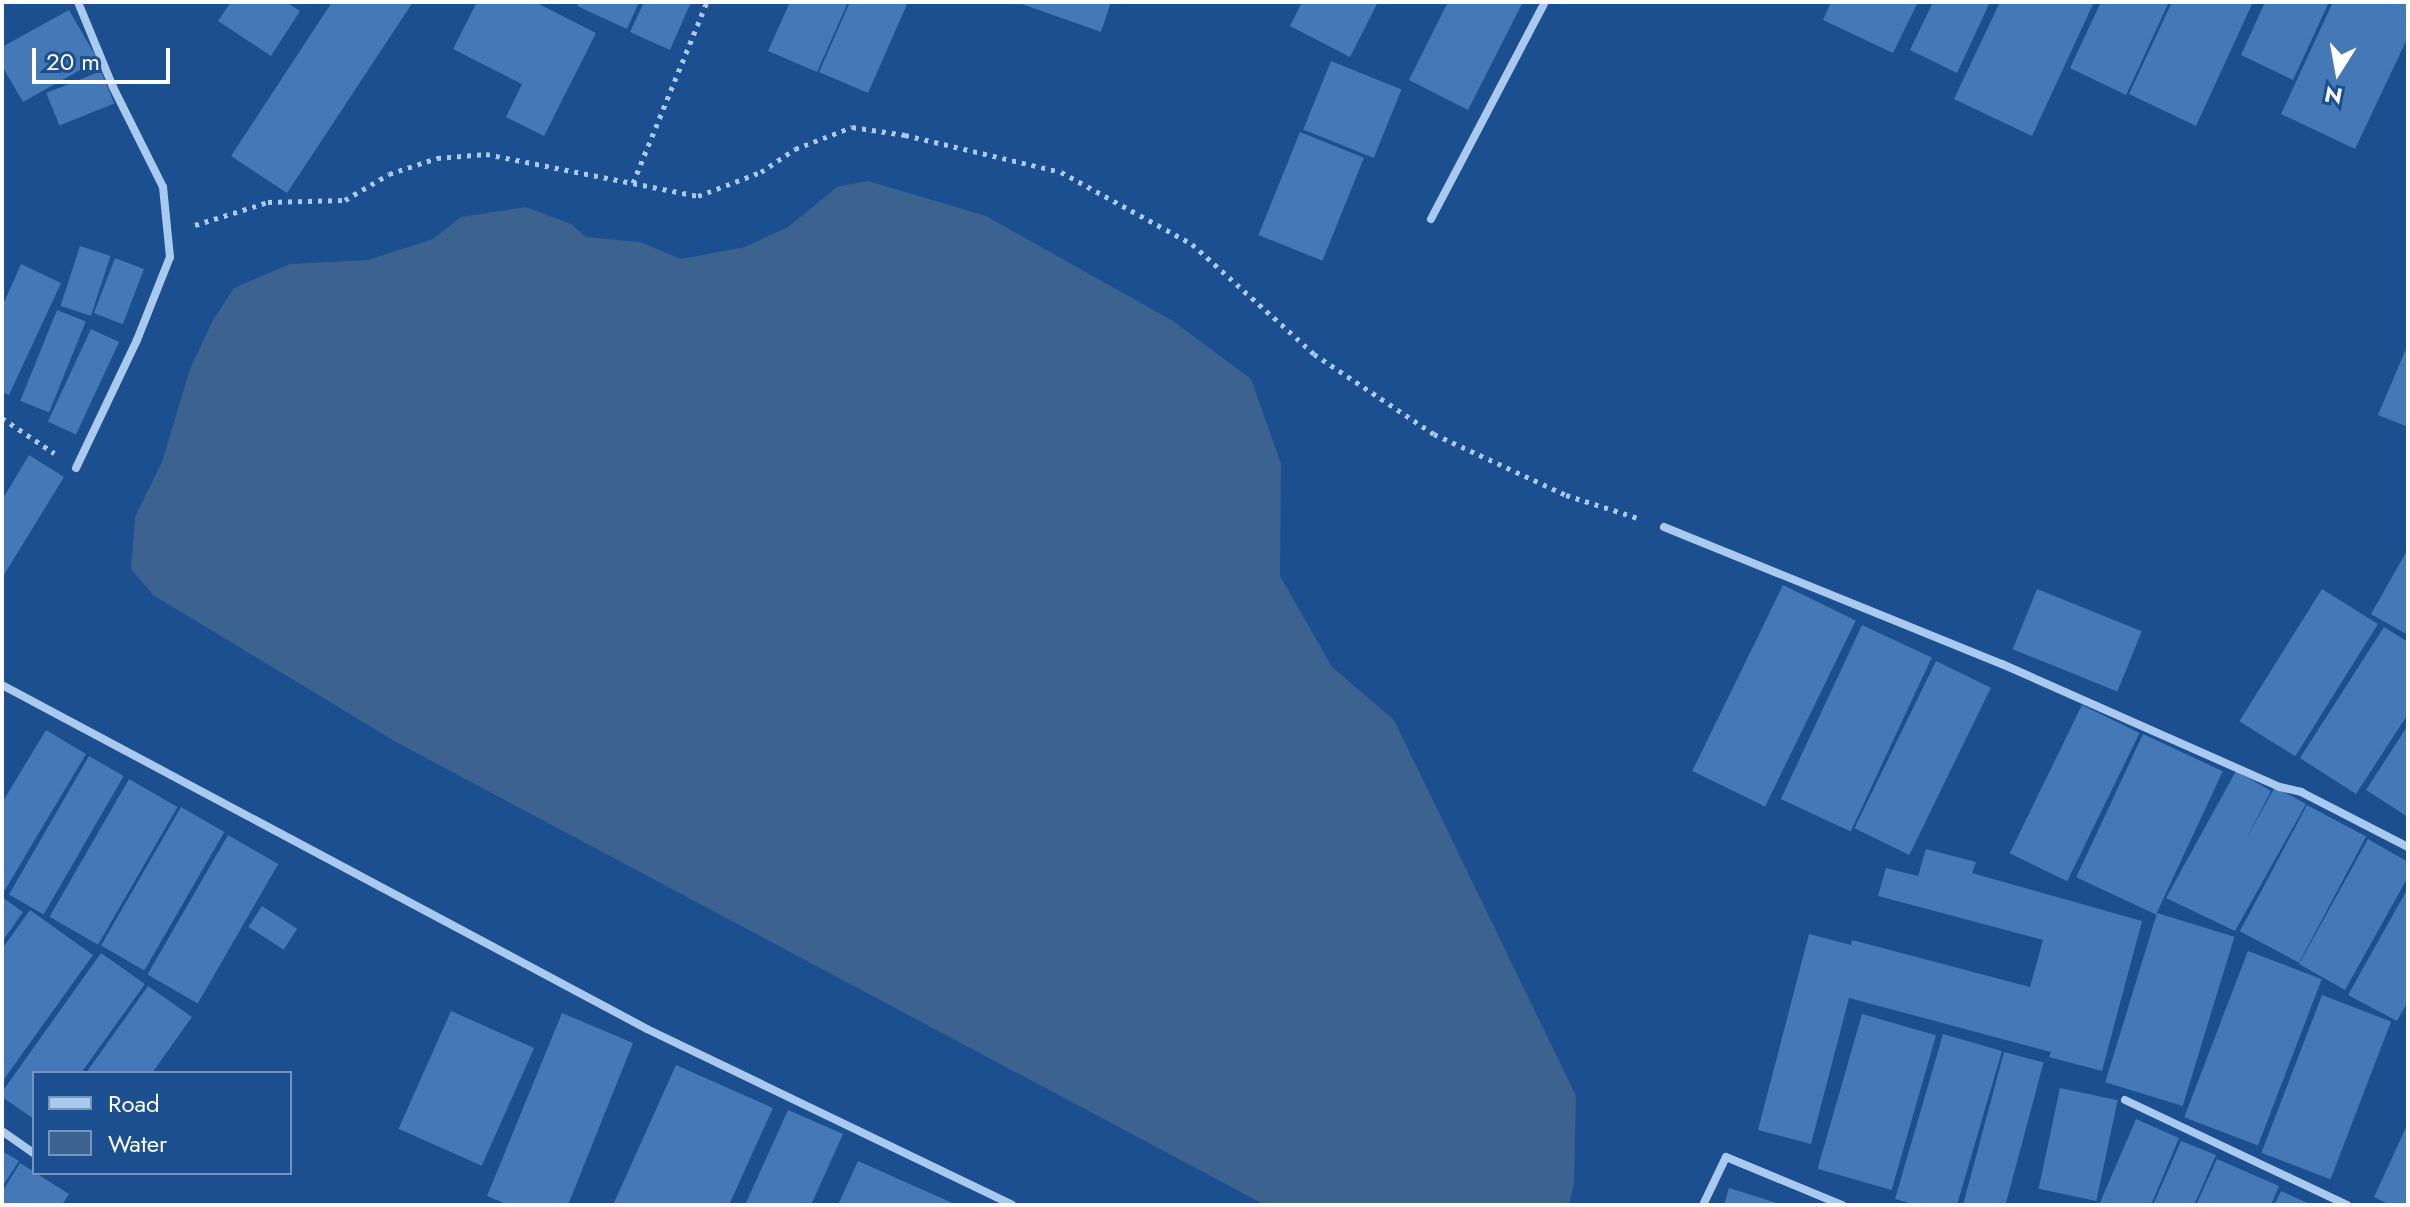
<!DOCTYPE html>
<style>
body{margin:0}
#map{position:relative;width:2410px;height:1207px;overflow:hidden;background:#1b4f8f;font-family:Jost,sans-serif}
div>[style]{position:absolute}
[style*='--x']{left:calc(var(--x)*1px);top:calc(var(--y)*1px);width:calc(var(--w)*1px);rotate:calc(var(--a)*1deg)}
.water>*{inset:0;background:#3c6290}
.building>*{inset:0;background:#4478b7;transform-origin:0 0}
.path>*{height:5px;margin-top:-2.5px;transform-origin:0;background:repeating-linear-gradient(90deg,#a9c9ee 0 4px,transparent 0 10px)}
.street>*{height:8px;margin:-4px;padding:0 4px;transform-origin:4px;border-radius:4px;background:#a9c9ee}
span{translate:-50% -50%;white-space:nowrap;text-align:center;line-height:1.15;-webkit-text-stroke:6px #1b4f8f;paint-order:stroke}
.frame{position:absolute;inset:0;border:4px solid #fff;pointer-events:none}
.legend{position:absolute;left:32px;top:1071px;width:260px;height:104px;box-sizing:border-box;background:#1b4f8f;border:2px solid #7695bc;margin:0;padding:10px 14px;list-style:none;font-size:24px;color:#fff}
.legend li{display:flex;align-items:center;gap:16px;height:40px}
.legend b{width:40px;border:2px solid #7695bc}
.north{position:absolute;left:2298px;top:32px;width:80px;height:80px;-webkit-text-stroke:6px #1b4f8f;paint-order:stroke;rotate:191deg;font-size:22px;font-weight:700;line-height:32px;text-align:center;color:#fff}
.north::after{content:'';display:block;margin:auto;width:28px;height:36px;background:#fff;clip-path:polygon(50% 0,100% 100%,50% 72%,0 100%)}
.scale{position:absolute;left:32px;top:48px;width:138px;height:36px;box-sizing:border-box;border:4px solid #fff;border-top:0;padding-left:10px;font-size:24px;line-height:28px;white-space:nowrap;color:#fff;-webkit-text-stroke:6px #1b4f8f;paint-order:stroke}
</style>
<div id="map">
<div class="water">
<div style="clip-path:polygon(868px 181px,986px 216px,1173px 321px,1251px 379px,1281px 464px,1280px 576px,1332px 667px,1394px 720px,1576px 1096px,1574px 1183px,1569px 1205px,1265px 1205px,396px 742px,153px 595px,131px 569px,135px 517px,162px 462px,190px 369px,213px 320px,234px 288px,290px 264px,368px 260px,433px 239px,461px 217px,526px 207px,571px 224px,586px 237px,640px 242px,681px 259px,745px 247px,788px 227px,837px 187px)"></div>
</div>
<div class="building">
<div style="clip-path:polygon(231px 2px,286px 2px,300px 11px,271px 56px,218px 21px)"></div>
<div style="clip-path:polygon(332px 2px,413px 2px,287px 193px,231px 156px)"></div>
<div style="clip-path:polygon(477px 2px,535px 2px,596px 33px,544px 136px,506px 117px,522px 84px,453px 49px)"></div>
<div style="clip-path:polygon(579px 2px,639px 2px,627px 29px,577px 6px)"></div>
<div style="clip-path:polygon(644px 2px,691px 2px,670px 50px,630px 32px)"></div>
<div style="clip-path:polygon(790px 2px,848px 2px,817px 72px,768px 51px)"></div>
<div style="clip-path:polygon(850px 2px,908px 2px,868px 93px,819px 72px)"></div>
<div style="clip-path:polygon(1016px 2px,1111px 2px,1101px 32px)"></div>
<div style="clip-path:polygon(1302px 2px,1378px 2px,1350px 57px,1290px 26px)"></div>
<div style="clip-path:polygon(1448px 2px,1523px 2px,1468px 110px,1409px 80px)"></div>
<div style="clip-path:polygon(1831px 2px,1918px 2px,1893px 53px,1823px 20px)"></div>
<div style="clip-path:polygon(1933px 2px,1990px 2px,1957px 73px,1910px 50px)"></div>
<div style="clip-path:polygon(2000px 2px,2094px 2px,2032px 136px,1954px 99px)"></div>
<div style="clip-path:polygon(2101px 2px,2169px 2px,2126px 95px,2070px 68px)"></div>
<div style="clip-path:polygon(2172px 2px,2253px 2px,2196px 126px,2129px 94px)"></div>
<div style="clip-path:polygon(2265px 2px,2329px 2px,2293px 80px,2241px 55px)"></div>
<div style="clip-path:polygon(2333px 2px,2408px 3px,2408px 37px,2355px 149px,2281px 114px)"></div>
<div style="clip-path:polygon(69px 10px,98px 60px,23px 102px,2px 66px,2px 47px)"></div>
<div style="left:1331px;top:61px;width:76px;height:74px;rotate:22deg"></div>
<div style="left:101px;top:71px;width:35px;height:59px;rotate:68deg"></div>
<div style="left:1300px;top:132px;width:69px;height:111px;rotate:22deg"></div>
<div style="left:80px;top:246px;width:32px;height:63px;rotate:18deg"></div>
<div style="left:115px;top:258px;width:31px;height:59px;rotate:21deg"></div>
<div style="clip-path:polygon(21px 264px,61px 283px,9px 395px,2px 392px,2px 307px)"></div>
<div style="left:57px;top:310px;width:31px;height:98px;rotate:22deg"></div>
<div style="left:91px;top:329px;width:31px;height:102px;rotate:25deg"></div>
<div style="clip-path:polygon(2408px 344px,2408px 427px,2378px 415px)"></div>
<div style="clip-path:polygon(29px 455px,64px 477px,2px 578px,2px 500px)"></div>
<div style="clip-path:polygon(2408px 549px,2408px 635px,2371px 614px)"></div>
<div style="left:1783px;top:585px;width:81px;height:207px;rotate:26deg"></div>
<div style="left:2037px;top:589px;width:113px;height:65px;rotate:22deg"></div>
<div style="left:2322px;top:589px;width:66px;height:156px;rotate:32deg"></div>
<div style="left:1862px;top:625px;width:77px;height:192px;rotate:25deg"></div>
<div style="clip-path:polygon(2384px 627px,2408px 642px,2408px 714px,2356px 794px,2300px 758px)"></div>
<div style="left:1936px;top:661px;width:61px;height:186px;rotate:26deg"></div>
<div style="left:2082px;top:705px;width:64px;height:165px;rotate:26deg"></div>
<div style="clip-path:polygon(2408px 725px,2408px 817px,2366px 790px)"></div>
<div style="clip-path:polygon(46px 730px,86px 754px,5px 890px,2px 888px,2px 803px)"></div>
<div style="left:2143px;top:734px;width:88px;height:158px;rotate:25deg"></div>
<div style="left:89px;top:756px;width:40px;height:160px;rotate:30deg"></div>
<div style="clip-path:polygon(2236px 771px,2271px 791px,2246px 839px,2275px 787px,2306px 804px,2235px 931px,2166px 898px)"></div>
<div style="left:129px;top:779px;width:56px;height:159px;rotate:30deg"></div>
<div style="left:2307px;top:805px;width:67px;height:143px;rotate:28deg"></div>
<div style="left:181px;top:807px;width:50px;height:160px;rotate:30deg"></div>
<div style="left:228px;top:835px;width:58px;height:161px;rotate:30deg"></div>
<div style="clip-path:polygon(2368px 839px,2408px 862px,2408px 877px,2345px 990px,2299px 964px)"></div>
<div style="clip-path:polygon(1926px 849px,1976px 862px,1972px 873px,2142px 921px,2102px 1071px,2049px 1057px,2051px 1052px,1849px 998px,1811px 1144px,1758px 1130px,1809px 934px,1851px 945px,1852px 940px,2030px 987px,2043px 940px,1878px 896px,1886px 868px,1918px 876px)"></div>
<div style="clip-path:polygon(2408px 888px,2408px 1001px,2397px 1021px,2348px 995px)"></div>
<div style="clip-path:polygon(2px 897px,23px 912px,2px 942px)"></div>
<div style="left:262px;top:906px;width:42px;height:25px;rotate:33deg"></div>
<div style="clip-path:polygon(30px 910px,93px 955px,2px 1082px,2px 949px)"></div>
<div style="left:2157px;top:913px;width:81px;height:177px;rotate:17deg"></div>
<div style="left:2248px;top:951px;width:79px;height:178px;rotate:21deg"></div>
<div style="clip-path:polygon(101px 953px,145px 984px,81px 1073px,34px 1073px,34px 1119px,2px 1097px,2px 1092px)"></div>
<div style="clip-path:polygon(148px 986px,192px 1017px,152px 1073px,86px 1073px)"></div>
<div style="left:2322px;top:995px;width:74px;height:169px;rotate:21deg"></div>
<div style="left:451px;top:1011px;width:91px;height:129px;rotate:24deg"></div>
<div style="clip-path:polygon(562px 1013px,633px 1043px,568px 1205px,508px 1205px,487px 1196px)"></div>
<div style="left:1862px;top:1014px;width:77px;height:161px;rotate:16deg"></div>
<div style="clip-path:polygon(1943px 1034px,2002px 1051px,1957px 1205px,1916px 1205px,1895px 1199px)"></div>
<div style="left:2004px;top:1052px;width:41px;height:158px;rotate:15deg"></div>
<div style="clip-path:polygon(676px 1065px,773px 1108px,729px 1205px,613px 1205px)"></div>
<div style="left:2060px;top:1088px;width:59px;height:103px;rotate:12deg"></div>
<div style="clip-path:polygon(788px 1110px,843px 1134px,811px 1205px,745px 1205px)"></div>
<div style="clip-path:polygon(2136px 1119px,2179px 1138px,2151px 1205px,2099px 1205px)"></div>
<div style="clip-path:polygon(2408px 1123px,2408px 1205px,2390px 1205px,2374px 1197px)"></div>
<div style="clip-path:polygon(2181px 1141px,2216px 1155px,2194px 1205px,2153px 1205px)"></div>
<div style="clip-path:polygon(2px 1151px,19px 1161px,2px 1187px)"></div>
<div style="clip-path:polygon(2217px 1159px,2279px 1186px,2271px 1205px,2196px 1205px)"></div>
<div style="clip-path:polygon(858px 1161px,957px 1205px,838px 1205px)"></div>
<div style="clip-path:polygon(20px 1163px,69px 1194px,62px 1205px,2px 1205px,2px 1192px)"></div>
<div style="clip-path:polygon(1729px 1188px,1780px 1204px,1779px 1205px,1724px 1205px)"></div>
<div style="clip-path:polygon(2281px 1191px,2312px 1205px,2274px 1205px)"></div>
</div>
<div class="path">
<div style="--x:633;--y:183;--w:196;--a:-67.8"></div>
<div style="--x:195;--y:225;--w:77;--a:-17.5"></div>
<div style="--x:268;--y:202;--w:77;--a:-1.5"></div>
<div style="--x:345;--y:200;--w:51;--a:-30.6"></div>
<div style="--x:389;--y:174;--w:51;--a:-18.4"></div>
<div style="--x:437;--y:158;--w:49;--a:-4.7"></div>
<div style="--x:486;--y:154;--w:216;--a:11.2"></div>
<div style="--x:698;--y:196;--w:67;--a:-20.9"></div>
<div style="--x:761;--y:172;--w:41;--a:-34.1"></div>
<div style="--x:795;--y:149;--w:61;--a:-21.1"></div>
<div style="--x:852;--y:127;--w:54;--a:8.6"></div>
<div style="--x:905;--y:135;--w:160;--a:13.3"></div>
<div style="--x:1061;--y:172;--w:149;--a:28.8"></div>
<div style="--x:1192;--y:244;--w:164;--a:42"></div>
<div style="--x:1314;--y:354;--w:144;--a:33.7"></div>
<div style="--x:1434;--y:434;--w:145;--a:24.8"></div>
<div style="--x:1566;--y:495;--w:79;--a:17.7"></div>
<div style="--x:2;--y:418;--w:63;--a:33.9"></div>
</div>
<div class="street">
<div style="--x:1431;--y:219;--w:245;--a:-62.3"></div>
<div style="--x:76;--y:468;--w:142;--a:-64.5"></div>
<div style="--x:137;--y:340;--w:89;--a:-68.3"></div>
<div style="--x:170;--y:257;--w:70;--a:-95.7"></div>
<div style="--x:163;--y:187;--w:112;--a:-116.6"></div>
<div style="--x:113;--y:87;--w:92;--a:-112.4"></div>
<div style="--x:1664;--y:527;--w:365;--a:22.1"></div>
<div style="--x:2002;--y:664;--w:304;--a:23.9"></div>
<div style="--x:2280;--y:787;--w:22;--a:13"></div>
<div style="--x:2301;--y:792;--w:120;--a:27.2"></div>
<div style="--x:2;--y:685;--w:731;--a:28.07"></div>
<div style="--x:647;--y:1029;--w:405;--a:25.7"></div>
<div style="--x:2125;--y:1100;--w:246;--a:25.3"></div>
<div style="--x:2;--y:1131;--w:39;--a:35"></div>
<div style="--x:1703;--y:1205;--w:53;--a:-64.4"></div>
<div style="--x:1726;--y:1157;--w:126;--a:22.5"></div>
</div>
<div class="frame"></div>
<ul class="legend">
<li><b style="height:10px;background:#a9c9ee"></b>Road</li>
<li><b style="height:22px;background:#3c6290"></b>Water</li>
</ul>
<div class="north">N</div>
<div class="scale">20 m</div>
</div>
